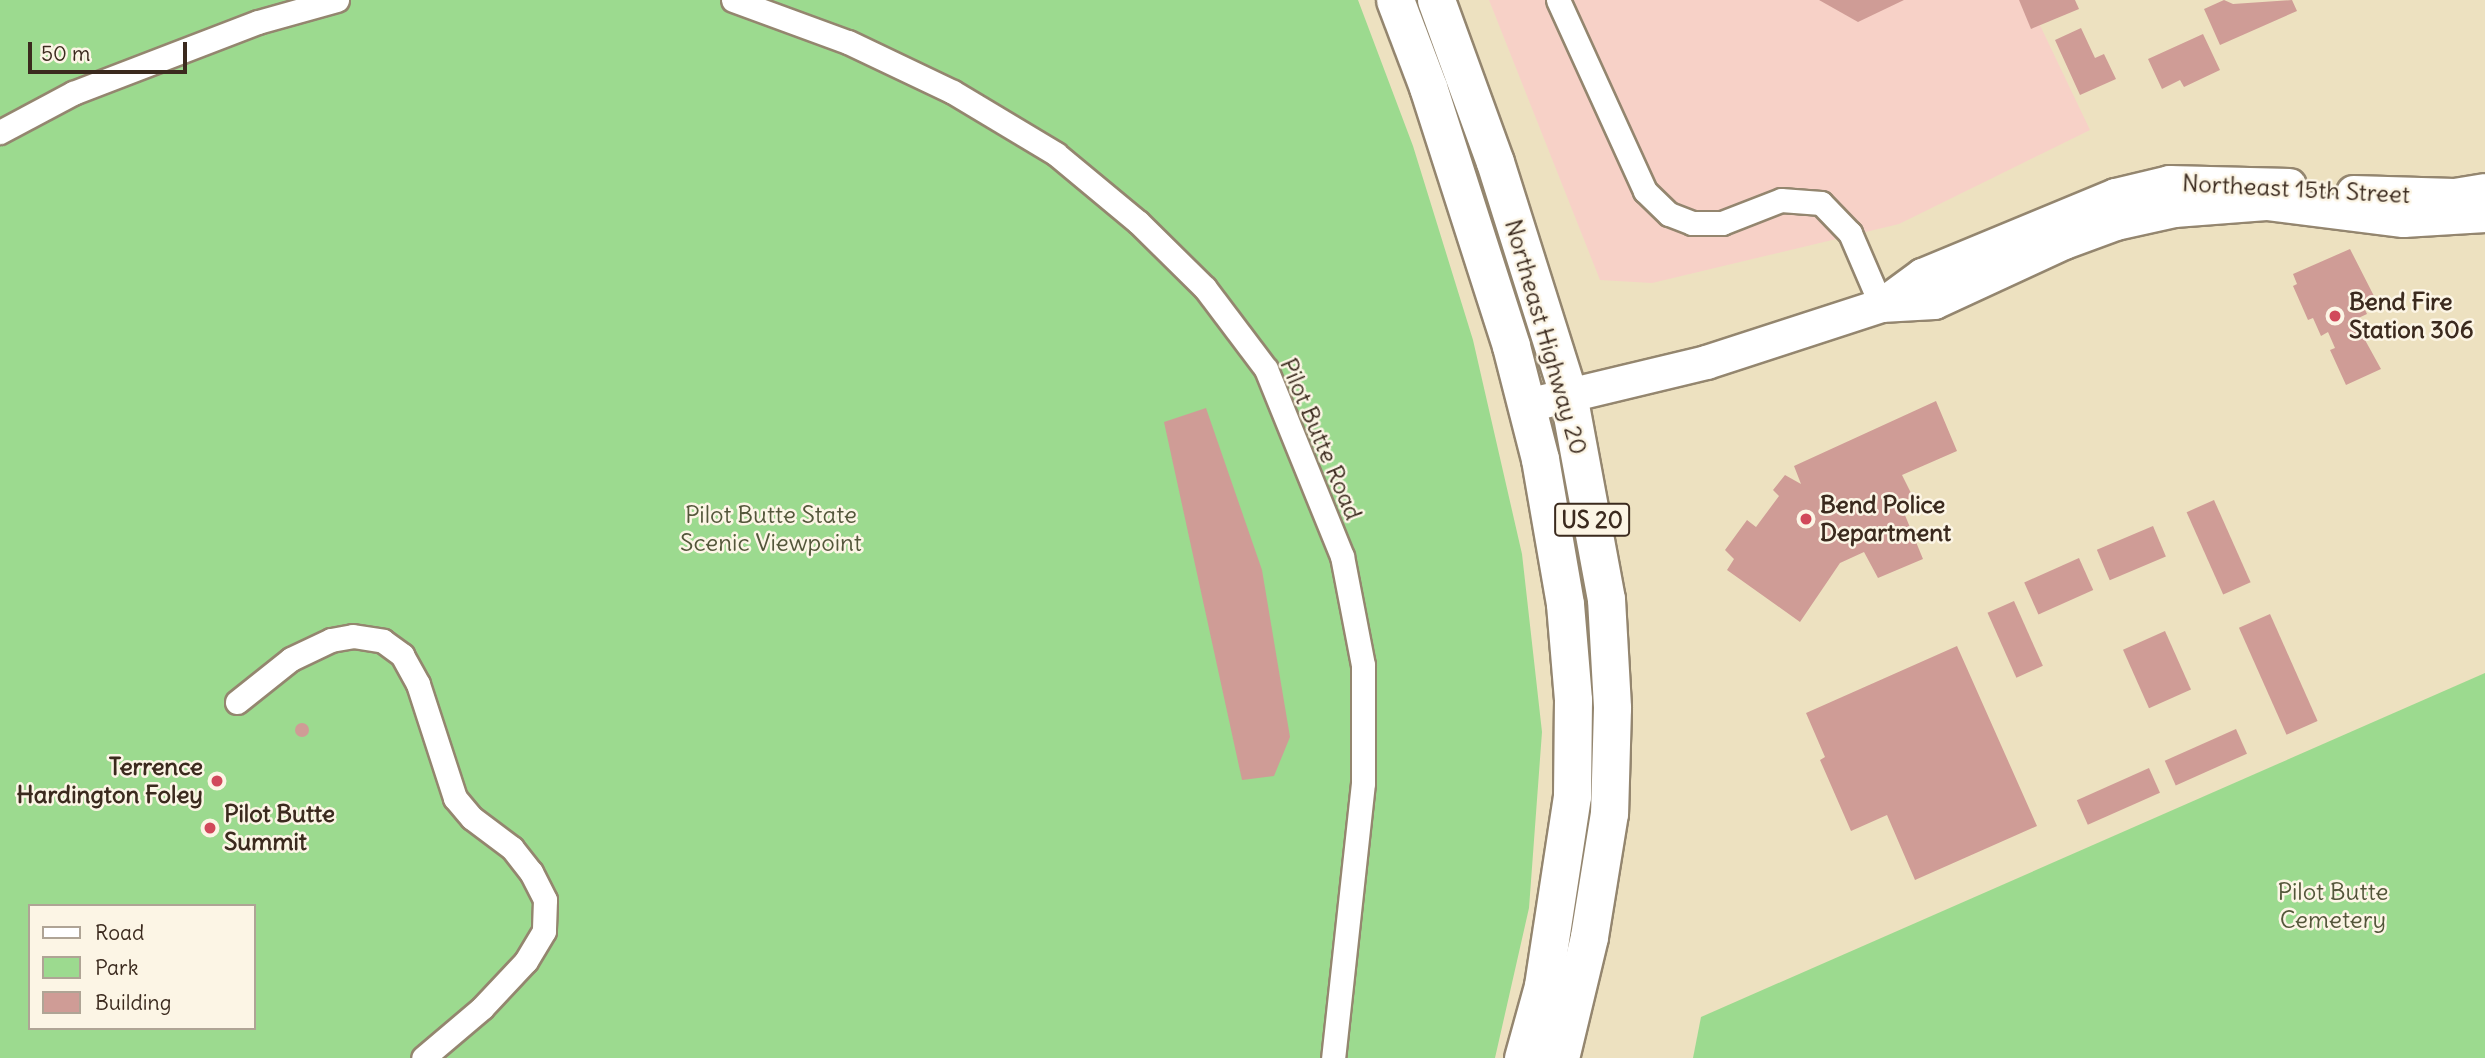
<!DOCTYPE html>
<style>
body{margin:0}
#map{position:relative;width:2485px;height:1058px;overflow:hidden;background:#ede1c0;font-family:Delius,sans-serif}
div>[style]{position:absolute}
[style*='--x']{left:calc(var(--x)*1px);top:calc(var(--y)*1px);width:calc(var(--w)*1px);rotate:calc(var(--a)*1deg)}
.built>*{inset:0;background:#f7d1c7}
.green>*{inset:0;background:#9cda8f}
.building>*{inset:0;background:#cf9c96;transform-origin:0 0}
.round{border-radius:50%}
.roads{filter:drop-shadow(2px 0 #94866f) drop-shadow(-2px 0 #94866f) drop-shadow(0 2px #94866f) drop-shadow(0 -2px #94866f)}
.street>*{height:23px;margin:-11.5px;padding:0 11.5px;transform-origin:11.5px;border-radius:11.5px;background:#fff}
.secondary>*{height:33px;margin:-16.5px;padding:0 16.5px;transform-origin:16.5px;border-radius:16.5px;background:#fff}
.primary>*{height:37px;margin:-18.5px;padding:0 18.5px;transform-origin:18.5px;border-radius:18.5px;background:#fff}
.dots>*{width:19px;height:19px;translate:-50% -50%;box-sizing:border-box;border:4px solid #fcf5e5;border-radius:50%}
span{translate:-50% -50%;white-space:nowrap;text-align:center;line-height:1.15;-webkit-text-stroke:5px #fcf5e5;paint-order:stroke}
.shield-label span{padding:2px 5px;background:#fcf5e5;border:2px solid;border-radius:5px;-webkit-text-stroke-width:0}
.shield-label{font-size:23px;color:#3b2a1e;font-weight:700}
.street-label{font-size:24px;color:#3b2a1e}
.poi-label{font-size:24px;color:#3b2a1e;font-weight:700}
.left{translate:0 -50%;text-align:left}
.right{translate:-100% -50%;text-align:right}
.park-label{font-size:24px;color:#53563a}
.legend{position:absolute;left:28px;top:904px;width:228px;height:126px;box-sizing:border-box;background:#fcf5e5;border:2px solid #afa495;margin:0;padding:9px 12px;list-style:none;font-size:21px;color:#3b2a1e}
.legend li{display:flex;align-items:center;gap:14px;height:35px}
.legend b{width:35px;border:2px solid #afa495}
.scale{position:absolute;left:28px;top:42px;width:159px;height:32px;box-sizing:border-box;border:4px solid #3b2a1e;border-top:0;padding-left:9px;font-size:21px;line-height:24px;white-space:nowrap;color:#3b2a1e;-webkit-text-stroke:5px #fcf5e5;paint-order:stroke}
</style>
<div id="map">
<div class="built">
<div style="clip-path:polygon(1489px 0,2028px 0,2090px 130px,1899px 224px,1652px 283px,1600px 280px)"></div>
</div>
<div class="green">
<div style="clip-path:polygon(evenodd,0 0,1358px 0,1413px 146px,1473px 340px,1522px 554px,1542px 732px,1529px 908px,1495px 1058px,0 1058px,0 0,30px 906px,254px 906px,254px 1028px,30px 1028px,30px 906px)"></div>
<div style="clip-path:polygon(2485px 673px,2485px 1058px,1693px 1058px,1701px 1017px)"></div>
</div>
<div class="building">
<div style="clip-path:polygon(1819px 0,1904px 0,1858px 22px)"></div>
<div style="clip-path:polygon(2019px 0,2075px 0,2079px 9px,2031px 29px)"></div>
<div style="clip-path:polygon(2224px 0,2233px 4px,2292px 0,2297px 11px,2220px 45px,2204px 9px)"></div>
<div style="clip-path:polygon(2081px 28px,2095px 58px,2104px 54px,2116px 79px,2080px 95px,2055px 40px)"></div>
<div style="clip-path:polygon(2203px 34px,2220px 70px,2184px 87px,2180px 80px,2162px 89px,2148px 59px)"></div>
<div style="clip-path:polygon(2350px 249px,2374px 296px,2361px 301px,2367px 314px,2354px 320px,2381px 369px,2346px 385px,2330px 350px,2335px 348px,2328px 332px,2321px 336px,2313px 318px,2308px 320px,2293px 286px,2297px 284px,2293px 274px)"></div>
<div style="clip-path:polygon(1936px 401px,1957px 451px,1902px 475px,1913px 497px,1900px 503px,1923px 559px,1878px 578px,1864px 552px,1840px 563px,1800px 622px,1727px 570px,1734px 559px,1725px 550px,1747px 520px,1756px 527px,1779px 496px,1773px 490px,1785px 475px,1801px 484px,1794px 466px)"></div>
<div style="clip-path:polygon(1206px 408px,1262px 570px,1290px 737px,1274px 776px,1242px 780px,1164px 422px)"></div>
<div style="left:2214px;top:500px;width:90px;height:30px;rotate:66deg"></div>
<div style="left:2153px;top:526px;width:33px;height:61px;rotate:67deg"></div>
<div style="left:2079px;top:558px;width:35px;height:60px;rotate:66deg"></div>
<div style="left:2014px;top:601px;width:71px;height:29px;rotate:66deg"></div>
<div style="left:2270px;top:614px;width:117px;height:34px;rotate:66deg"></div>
<div style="left:2165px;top:631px;width:64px;height:46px;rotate:66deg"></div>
<div style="clip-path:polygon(1957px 646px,2037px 826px,1915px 880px,1887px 815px,1851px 831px,1820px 760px,1825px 757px,1806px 713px)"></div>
<div class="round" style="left:295px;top:723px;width:14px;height:14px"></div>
<div style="left:2236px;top:729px;width:27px;height:78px;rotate:66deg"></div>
<div style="left:2149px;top:768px;width:27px;height:79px;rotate:66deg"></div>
</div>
<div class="roads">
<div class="street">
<div style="--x:733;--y:0;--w:122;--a:20.1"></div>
<div style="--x:848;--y:42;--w:116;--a:25.5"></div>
<div style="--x:953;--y:92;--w:120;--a:31"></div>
<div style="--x:1056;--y:154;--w:107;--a:39.7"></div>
<div style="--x:1138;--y:222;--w:94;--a:44.6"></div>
<div style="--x:1205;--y:288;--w:101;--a:53"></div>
<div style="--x:1266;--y:369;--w:202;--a:67.9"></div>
<div style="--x:1342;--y:556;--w:111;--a:79.1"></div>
<div style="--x:1363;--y:665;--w:118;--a:90"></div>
<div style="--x:1363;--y:783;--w:277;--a:96.2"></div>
<div style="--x:1558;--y:0;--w:210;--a:65.5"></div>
<div style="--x:1645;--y:191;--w:33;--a:44"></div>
<div style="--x:1669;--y:214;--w:25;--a:21"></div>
<div style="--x:1692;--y:223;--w:30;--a:0"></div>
<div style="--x:1722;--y:223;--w:63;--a:-21.3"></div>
<div style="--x:1781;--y:200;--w:40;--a:4.3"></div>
<div style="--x:1821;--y:203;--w:42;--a:46"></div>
<div style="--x:1850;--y:233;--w:78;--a:66.7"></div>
<div style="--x:0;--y:132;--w:83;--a:-28.1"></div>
<div style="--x:73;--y:93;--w:198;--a:-21"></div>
<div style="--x:258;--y:22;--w:82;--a:-15.6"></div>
<div style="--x:237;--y:702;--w:69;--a:-38.5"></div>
<div style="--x:291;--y:659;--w:44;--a:-25.4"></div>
<div style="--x:331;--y:640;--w:22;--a:-10"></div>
<div style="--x:353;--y:636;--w:30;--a:9"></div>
<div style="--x:383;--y:641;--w:24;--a:36"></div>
<div style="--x:402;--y:655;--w:33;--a:61"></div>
<div style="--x:418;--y:684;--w:120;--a:72"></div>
<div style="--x:455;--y:798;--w:26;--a:50"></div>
<div style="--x:472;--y:818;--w:50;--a:36.9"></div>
<div style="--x:512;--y:848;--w:31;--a:52"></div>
<div style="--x:531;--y:872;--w:31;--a:63"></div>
<div style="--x:545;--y:900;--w:31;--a:92"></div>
<div style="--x:544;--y:931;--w:35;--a:121"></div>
<div style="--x:526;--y:961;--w:64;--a:133.1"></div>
<div style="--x:482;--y:1008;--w:77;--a:139.7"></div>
</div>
<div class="secondary">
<div style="--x:2353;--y:192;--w:101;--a:1.7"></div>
<div style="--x:2454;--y:195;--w:31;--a:-9"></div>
<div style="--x:1881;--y:305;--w:51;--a:-36.2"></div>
<div style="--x:1922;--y:275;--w:209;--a:-22.5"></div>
<div style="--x:2115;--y:195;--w:56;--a:-13.5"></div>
<div style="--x:2169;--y:182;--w:120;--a:1.4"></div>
<div style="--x:1527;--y:405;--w:184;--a:-13.5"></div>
<div style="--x:1706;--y:362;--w:184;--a:-18"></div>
<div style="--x:1881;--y:305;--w:53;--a:-3.2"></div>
<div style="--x:1934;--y:302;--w:143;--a:-24.8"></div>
<div style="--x:2064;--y:242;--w:55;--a:-20.1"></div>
<div style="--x:2116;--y:223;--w:59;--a:-12.6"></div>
<div style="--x:2174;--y:210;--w:92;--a:-4.4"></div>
<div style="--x:2266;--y:203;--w:138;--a:7.1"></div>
<div style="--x:2403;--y:220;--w:82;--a:-3.5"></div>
</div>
<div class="primary">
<div style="--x:1395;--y:0;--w:93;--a:69.2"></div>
<div style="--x:1428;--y:87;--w:272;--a:72.2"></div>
<div style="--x:1511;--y:346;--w:117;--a:75.6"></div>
<div style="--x:1540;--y:459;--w:147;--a:80.2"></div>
<div style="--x:1565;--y:604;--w:96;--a:85.2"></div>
<div style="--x:1573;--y:700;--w:96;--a:90.6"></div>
<div style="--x:1572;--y:796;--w:192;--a:98.7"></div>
<div style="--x:1543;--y:986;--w:75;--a:105.5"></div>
<div style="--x:1436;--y:0;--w:172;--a:70"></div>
<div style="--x:1495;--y:162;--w:243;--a:72.5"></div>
<div style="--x:1568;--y:394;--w:208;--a:79.5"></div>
<div style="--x:1606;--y:599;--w:109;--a:86.8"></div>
<div style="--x:1612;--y:708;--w:105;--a:91.6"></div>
<div style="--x:1609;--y:813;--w:126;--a:99.2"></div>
<div style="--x:1589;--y:937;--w:124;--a:103.5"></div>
</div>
</div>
<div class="dots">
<div style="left:2335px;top:316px;background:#d1495b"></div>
<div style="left:1806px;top:519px;background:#d1495b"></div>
<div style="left:217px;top:781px;background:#d1495b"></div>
<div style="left:210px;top:828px;background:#d1495b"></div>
</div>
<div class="shield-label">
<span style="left:1592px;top:520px">US 20</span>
</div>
<div class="street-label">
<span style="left:2296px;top:189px;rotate:3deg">Northeast 15th Street</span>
<span style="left:1546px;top:337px;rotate:74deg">Northeast Highway 20</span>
<span style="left:1321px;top:439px;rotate:67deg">Pilot Butte Road</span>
</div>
<div class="poi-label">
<span class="left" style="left:2349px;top:316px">Bend Fire<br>Station 306</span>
<span class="left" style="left:1820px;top:519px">Bend Police<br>Department</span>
<span class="right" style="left:203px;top:781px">Terrence<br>Hardington Foley</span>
<span class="left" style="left:224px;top:828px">Pilot Butte<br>Summit</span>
</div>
<div class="park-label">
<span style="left:771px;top:529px">Pilot Butte State<br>Scenic Viewpoint</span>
<span style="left:2333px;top:906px">Pilot Butte<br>Cemetery</span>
</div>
<ul class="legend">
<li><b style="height:9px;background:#fff"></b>Road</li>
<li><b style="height:19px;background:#9cda8f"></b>Park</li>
<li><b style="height:19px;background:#cf9c96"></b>Building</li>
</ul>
<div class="scale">50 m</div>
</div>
